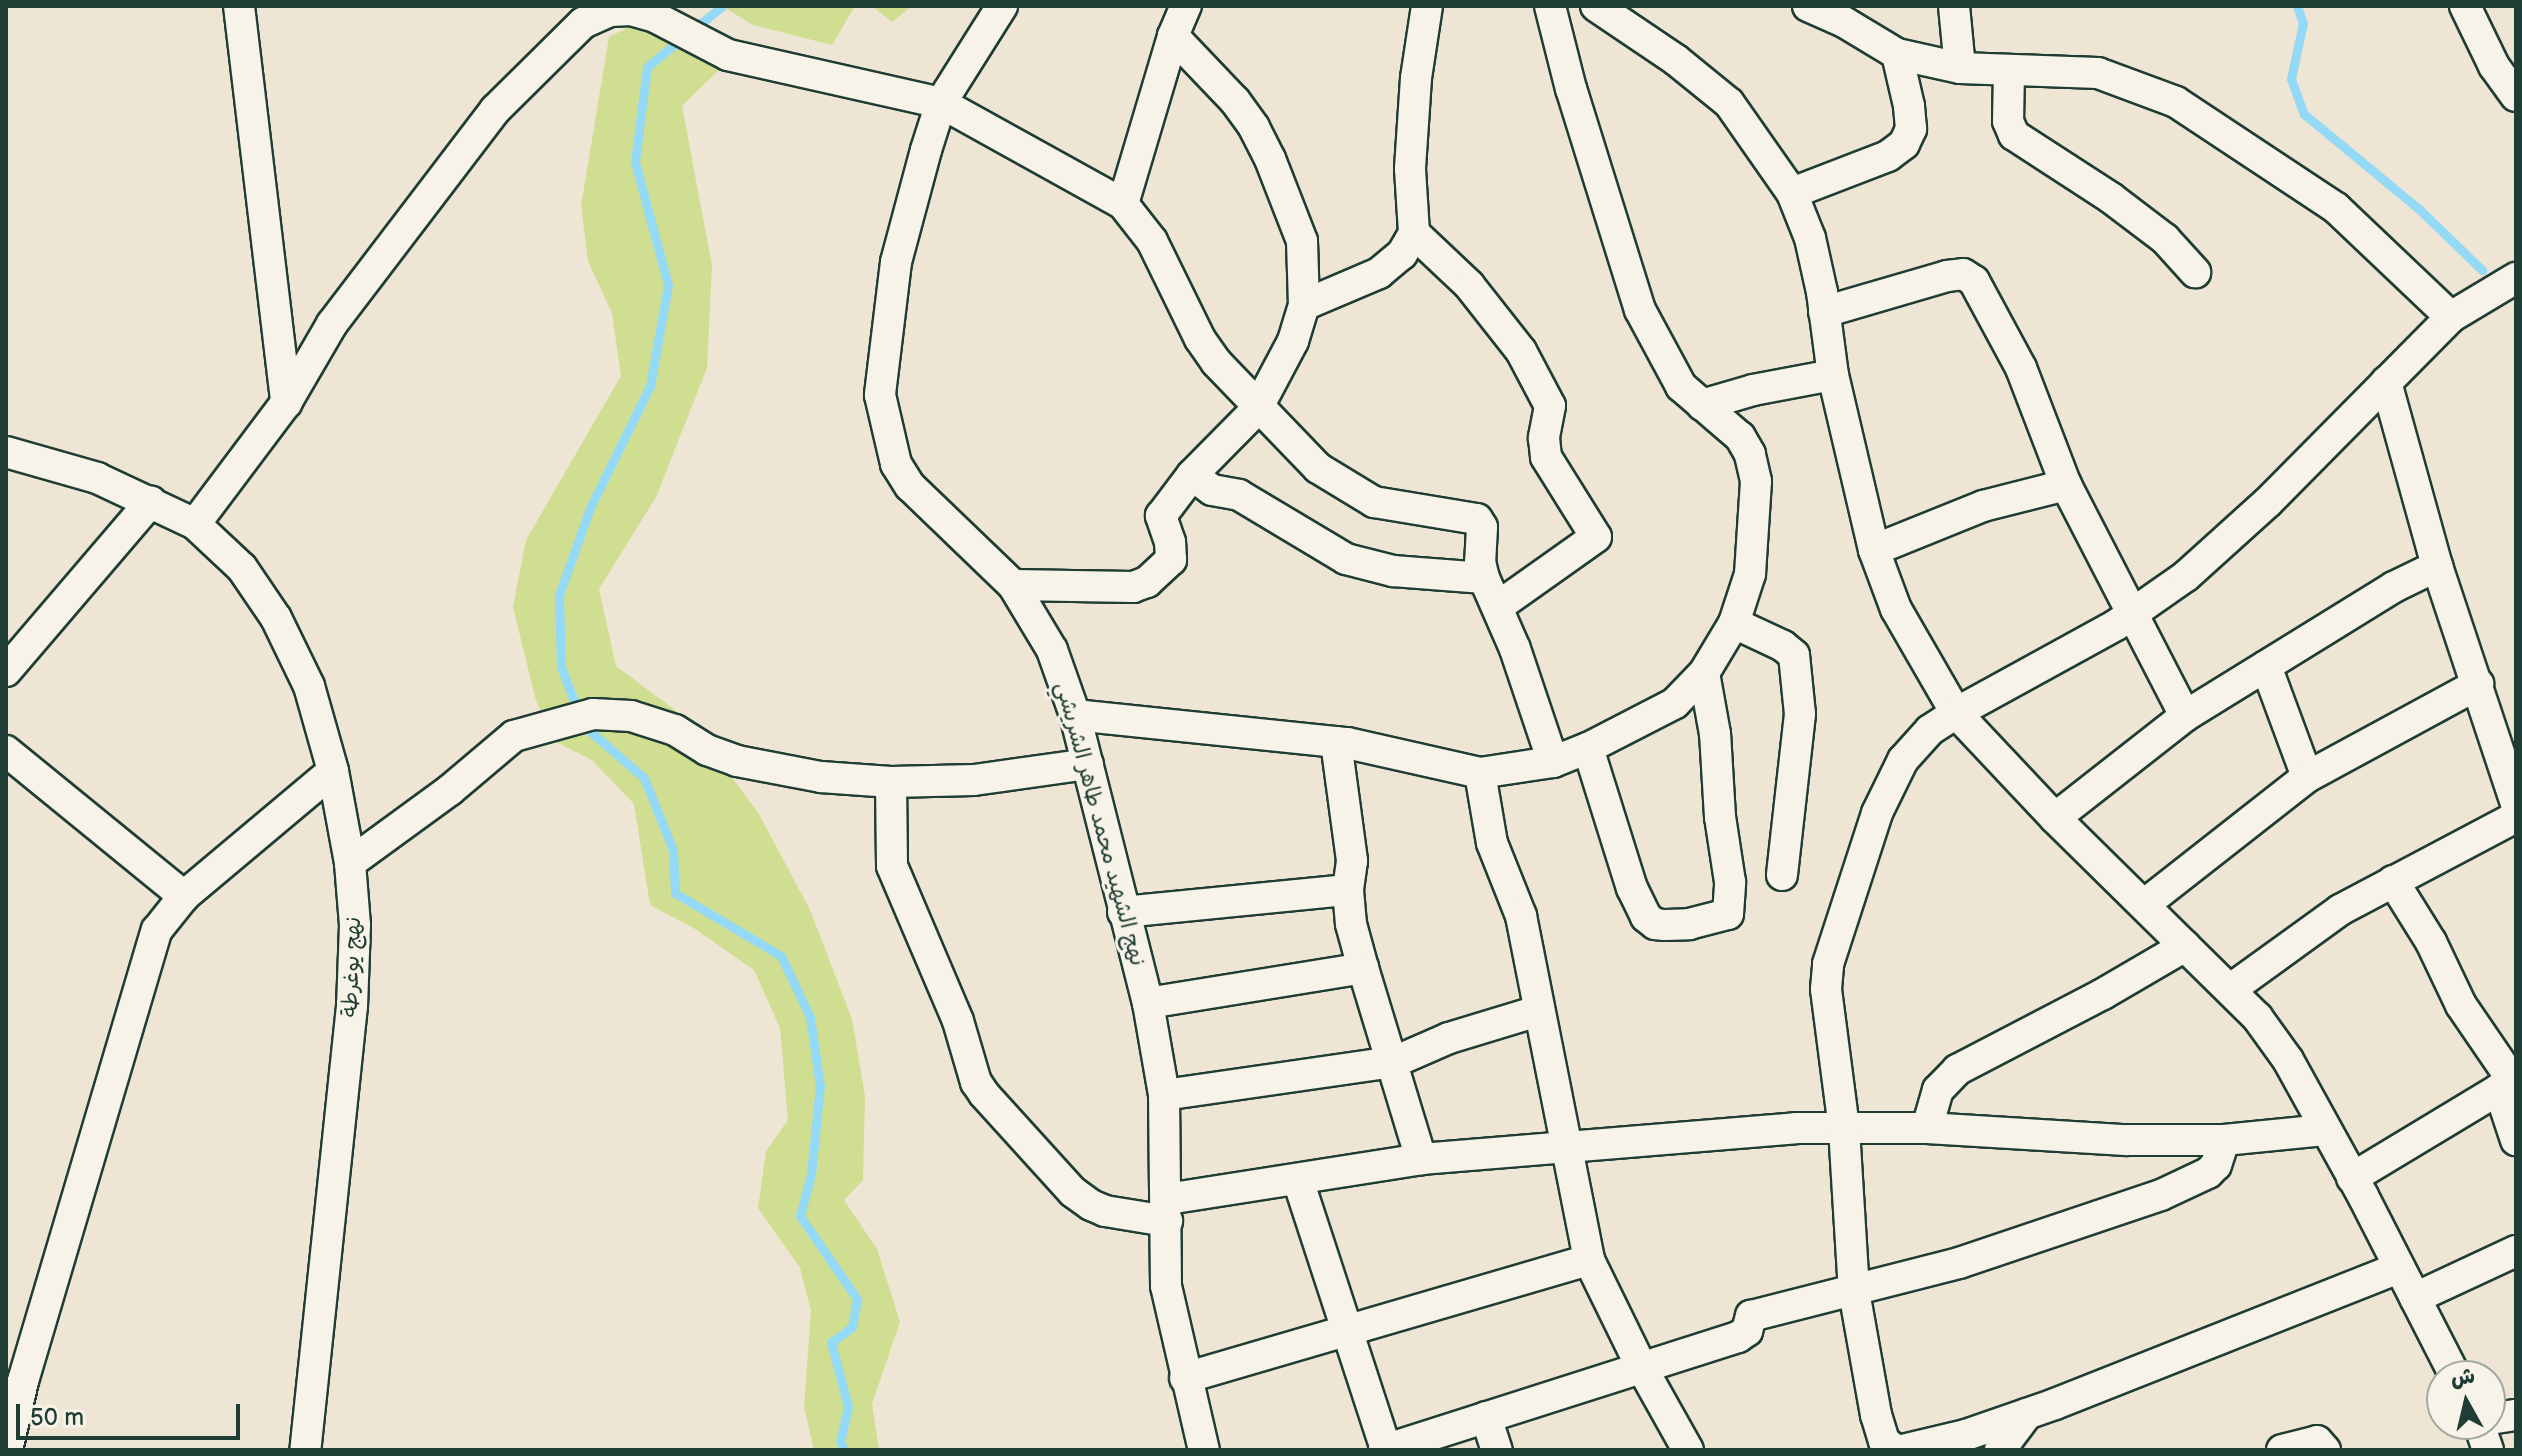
<!DOCTYPE html>
<meta charset="utf-8">
<style>
body{margin:0}
#map{position:relative;width:2522px;height:1456px;overflow:hidden;background:#efe5d4;font-family:"Balsamiq Sans","Playpen Sans Arabic",sans-serif}
div>[style]{position:absolute}
[style*='--x']{left:calc(var(--x)*1px);top:calc(var(--y)*1px);width:calc(var(--w)*1px);rotate:calc(var(--a)*1deg)}
.green>*{inset:0;background:#d0de91}
.stream>*{height:9px;margin:-4.5px;padding:0 4.5px;transform-origin:4.5px;border-radius:4.5px;background:#94daf6}
.roads{filter:drop-shadow(2px 0 #1f3d34) drop-shadow(-2px 0 #1f3d34) drop-shadow(0 2px #1f3d34) drop-shadow(0 -2px #1f3d34)}
.minor>*{height:30px;margin:-15px;padding:0 15px;transform-origin:15px;border-radius:15px;background:#f7f3e8}
span{translate:-50% -50%;white-space:nowrap;text-align:center;line-height:1.15;-webkit-text-stroke:6px #f7f3e8;paint-order:stroke}
.street-label{font-size:22px;color:#1f3d34}
.frame{position:absolute;inset:0;border:8px solid #1f3d34;pointer-events:none}
.north{position:absolute;left:2426px;top:1360px;width:80px;height:80px;box-sizing:border-box;background:#f7f3e8;border:2px solid #a1aaa0;border-radius:50%;rotate:352deg;font-size:22px;font-weight:700;line-height:32px;text-align:center;color:#1f3d34}
.north::after{content:'';display:block;margin:auto;width:28px;height:36px;background:#1f3d34;clip-path:polygon(50% 0,100% 100%,50% 72%,0 100%)}
.scale{position:absolute;left:16px;top:1404px;width:224px;height:36px;box-sizing:border-box;border:4px solid #1f3d34;border-top:0;padding-left:10px;font-size:24px;line-height:28px;white-space:nowrap;color:#1f3d34;-webkit-text-stroke:6px #f7f3e8;paint-order:stroke}
</style>
<div id="map">
<div class="green">
<div style="clip-path:polygon(722px 6px,855px 6px,832px 45px,753px 25px)"></div>
<div style="clip-path:polygon(872px 6px,912px 6px,892px 22px)"></div>
<div style="clip-path:polygon(633px 25px,723px 66px,682px 106px,712px 266px,707px 368px,656px 497px,599px 589px,616px 666px,691px 722px,759px 814px,810px 910px,852px 1019px,865px 1096px,863px 1180px,844px 1200px,877px 1249px,900px 1322px,872px 1404px,879px 1450px,814px 1450px,804px 1407px,811px 1311px,800px 1268px,758px 1208px,766px 1151px,788px 1120px,780px 1028px,754px 970px,692px 927px,650px 905px,634px 804px,592px 760px,552px 740px,535px 697px,513px 607px,526px 540px,621px 376px,612px 313px,588px 261px,581px 206px,609px 37px)"></div>
</div>
<div class="stream">
<div style="--x:2297;--y:6;--w:18;--a:71"></div>
<div style="--x:2303;--y:23;--w:57;--a:102.1"></div>
<div style="--x:2291;--y:79;--w:37;--a:70"></div>
<div style="--x:2304;--y:114;--w:149;--a:39.6"></div>
<div style="--x:2419;--y:209;--w:88;--a:44.1"></div>
<div style="--x:694;--y:29;--w:36;--a:-39"></div>
<div style="--x:682;--y:38;--w:45;--a:140.4"></div>
<div style="--x:647;--y:67;--w:96;--a:97.2"></div>
<div style="--x:635;--y:162;--w:127;--a:75"></div>
<div style="--x:668;--y:285;--w:103;--a:100.1"></div>
<div style="--x:650;--y:386;--w:136;--a:116.2"></div>
<div style="--x:590;--y:508;--w:92;--a:109.6"></div>
<div style="--x:559;--y:595;--w:72;--a:88.4"></div>
<div style="--x:561;--y:667;--w:62;--a:69.2"></div>
<div style="--x:583;--y:725;--w:81;--a:41"></div>
<div style="--x:644;--y:778;--w:78;--a:68.1"></div>
<div style="--x:673;--y:850;--w:43;--a:87.3"></div>
<div style="--x:675;--y:893;--w:123;--a:30.7"></div>
<div style="--x:781;--y:956;--w:68;--a:64.6"></div>
<div style="--x:810;--y:1017;--w:70;--a:81.8"></div>
<div style="--x:820;--y:1086;--w:88;--a:95.8"></div>
<div style="--x:811;--y:1174;--w:43;--a:104.7"></div>
<div style="--x:800;--y:1216;--w:101;--a:55.5"></div>
<div style="--x:857;--y:1299;--w:28;--a:100"></div>
<div style="--x:852;--y:1327;--w:26;--a:144"></div>
<div style="--x:831;--y:1342;--w:67;--a:75.3"></div>
<div style="--x:848;--y:1407;--w:35;--a:103"></div>
<div style="--x:840;--y:1441;--w:10;--a:66"></div>
</div>
<div class="roads">
<div class="minor">
<div style="--x:239;--y:6;--w:400;--a:83.2"></div>
<div style="--x:1002;--y:6;--w:115;--a:122.2"></div>
<div style="--x:941;--y:103;--w:49;--a:107.7"></div>
<div style="--x:926;--y:150;--w:116;--a:105"></div>
<div style="--x:896;--y:262;--w:134;--a:96.9"></div>
<div style="--x:880;--y:395;--w:71;--a:76.9"></div>
<div style="--x:896;--y:464;--w:26;--a:58"></div>
<div style="--x:910;--y:486;--w:143;--a:43.9"></div>
<div style="--x:1013;--y:585;--w:76;--a:59"></div>
<div style="--x:1052;--y:650;--w:69;--a:70.5"></div>
<div style="--x:1075;--y:715;--w:297;--a:75.8"></div>
<div style="--x:1148;--y:1003;--w:93;--a:80.1"></div>
<div style="--x:1164;--y:1095;--w:191;--a:89.4"></div>
<div style="--x:1166;--y:1286;--w:168;--a:77"></div>
<div style="--x:1427;--y:6;--w:73;--a:98.7"></div>
<div style="--x:1416;--y:78;--w:91;--a:93.8"></div>
<div style="--x:1410;--y:169;--w:64;--a:86.4"></div>
<div style="--x:1414;--y:233;--w:76;--a:43.4"></div>
<div style="--x:1469;--y:285;--w:84;--a:51.8"></div>
<div style="--x:1521;--y:351;--w:62;--a:62.2"></div>
<div style="--x:1550;--y:406;--w:33;--a:101"></div>
<div style="--x:1544;--y:438;--w:19;--a:84"></div>
<div style="--x:1546;--y:457;--w:94;--a:58"></div>
<div style="--x:1596;--y:537;--w:121;--a:144.7"></div>
<div style="--x:1596;--y:6;--w:97;--a:34"></div>
<div style="--x:1676;--y:60;--w:68;--a:39.1"></div>
<div style="--x:1729;--y:103;--w:110;--a:55"></div>
<div style="--x:1792;--y:193;--w:48;--a:68.2"></div>
<div style="--x:1810;--y:238;--w:55;--a:77.5"></div>
<div style="--x:1822;--y:292;--w:84;--a:82.5"></div>
<div style="--x:1833;--y:375;--w:180;--a:76.8"></div>
<div style="--x:1874;--y:550;--w:63;--a:69.6"></div>
<div style="--x:1896;--y:609;--w:120;--a:60"></div>
<div style="--x:1956;--y:713;--w:144;--a:46.7"></div>
<div style="--x:2055;--y:818;--w:284;--a:44.6"></div>
<div style="--x:2257;--y:1017;--w:53;--a:54.2"></div>
<div style="--x:2288;--y:1060;--w:155;--a:61.1"></div>
<div style="--x:2363;--y:1196;--w:202;--a:62.9"></div>
<div style="--x:1808;--y:6;--w:39;--a:24"></div>
<div style="--x:1844;--y:22;--w:62;--a:31.1"></div>
<div style="--x:1897;--y:54;--w:65;--a:12.5"></div>
<div style="--x:1960;--y:68;--w:138;--a:2.1"></div>
<div style="--x:2098;--y:73;--w:83;--a:20.4"></div>
<div style="--x:2176;--y:102;--w:192;--a:33.5"></div>
<div style="--x:2336;--y:208;--w:158;--a:43.5"></div>
<div style="--x:1954;--y:6;--w:62;--a:84.5"></div>
<div style="--x:2465;--y:6;--w:67;--a:64.2"></div>
<div style="--x:2494;--y:66;--w:37;--a:54"></div>
<div style="--x:2009;--y:71;--w:50;--a:91.1"></div>
<div style="--x:2008;--y:121;--w:15;--a:67"></div>
<div style="--x:2014;--y:135;--w:116;--a:33"></div>
<div style="--x:2111;--y:198;--w:68;--a:37.2"></div>
<div style="--x:2165;--y:239;--w:45;--a:47.7"></div>
<div style="--x:1792;--y:193;--w:103;--a:-21.1"></div>
<div style="--x:1888;--y:156;--w:20;--a:-37"></div>
<div style="--x:1904;--y:144;--w:17;--a:-65"></div>
<div style="--x:1911;--y:129;--w:23;--a:-95"></div>
<div style="--x:1909;--y:106;--w:53;--a:-103"></div>
<div style="--x:1123;--y:204;--w:175;--a:-73.4"></div>
<div style="--x:1173;--y:36;--w:33;--a:-67"></div>
<div style="--x:1304;--y:305;--w:82;--a:-23.1"></div>
<div style="--x:1379;--y:273;--w:30;--a:-40"></div>
<div style="--x:1402;--y:254;--w:24;--a:-60"></div>
<div style="--x:1824;--y:312;--w:128;--a:-16.3"></div>
<div style="--x:1947;--y:276;--w:16;--a:-7"></div>
<div style="--x:1963;--y:274;--w:13;--a:32"></div>
<div style="--x:1974;--y:281;--w:99;--a:61.6"></div>
<div style="--x:2021;--y:368;--w:125;--a:69"></div>
<div style="--x:2066;--y:485;--w:260;--a:62.7"></div>
<div style="--x:2386;--y:382;--w:191;--a:74.5"></div>
<div style="--x:2437;--y:566;--w:250;--a:71.6"></div>
<div style="--x:1702;--y:405;--w:53;--a:-16.4"></div>
<div style="--x:1753;--y:390;--w:81;--a:-10.6"></div>
<div style="--x:6;--y:452;--w:95;--a:15.9"></div>
<div style="--x:97;--y:478;--w:108;--a:25.1"></div>
<div style="--x:195;--y:524;--w:64;--a:43.1"></div>
<div style="--x:242;--y:568;--w:60;--a:55.8"></div>
<div style="--x:276;--y:618;--w:76;--a:64.1"></div>
<div style="--x:309;--y:686;--w:88;--a:74.2"></div>
<div style="--x:333;--y:771;--w:94;--a:79.5"></div>
<div style="--x:350;--y:863;--w:62;--a:85.4"></div>
<div style="--x:355;--y:925;--w:81;--a:92.1"></div>
<div style="--x:352;--y:1006;--w:446;--a:96"></div>
<div style="--x:1192;--y:475;--w:25;--a:37"></div>
<div style="--x:1212;--y:490;--w:27;--a:10"></div>
<div style="--x:1239;--y:495;--w:125;--a:30.9"></div>
<div style="--x:1346;--y:559;--w:49;--a:14.3"></div>
<div style="--x:1393;--y:571;--w:91;--a:4.4"></div>
<div style="--x:195;--y:524;--w:151;--a:-53.1"></div>
<div style="--x:286;--y:403;--w:91;--a:-59.8"></div>
<div style="--x:332;--y:324;--w:269;--a:-52.7"></div>
<div style="--x:495;--y:110;--w:124;--a:-44.7"></div>
<div style="--x:583;--y:23;--w:30;--a:-24"></div>
<div style="--x:610;--y:11;--w:21;--a:-3"></div>
<div style="--x:631;--y:10;--w:25;--a:16"></div>
<div style="--x:655;--y:17;--w:82;--a:27.5"></div>
<div style="--x:728;--y:55;--w:218;--a:12.7"></div>
<div style="--x:941;--y:103;--w:208;--a:29"></div>
<div style="--x:1123;--y:204;--w:47;--a:51.9"></div>
<div style="--x:1152;--y:241;--w:109;--a:63.9"></div>
<div style="--x:1200;--y:339;--w:28;--a:55"></div>
<div style="--x:1216;--y:362;--w:147;--a:46.1"></div>
<div style="--x:1318;--y:468;--w:66;--a:31.3"></div>
<div style="--x:1374;--y:502;--w:104;--a:9.4"></div>
<div style="--x:1477;--y:519;--w:9;--a:58"></div>
<div style="--x:1482;--y:527;--w:35;--a:93"></div>
<div style="--x:1480;--y:562;--w:16;--a:76"></div>
<div style="--x:1484;--y:578;--w:77;--a:66.4"></div>
<div style="--x:1515;--y:649;--w:119;--a:71.4"></div>
<div style="--x:1874;--y:550;--w:118;--a:-22"></div>
<div style="--x:1983;--y:506;--w:86;--a:-14.2"></div>
<div style="--x:1013;--y:585;--w:120;--a:1"></div>
<div style="--x:1133;--y:587;--w:15;--a:-20"></div>
<div style="--x:1147;--y:582;--w:33;--a:-43"></div>
<div style="--x:1171;--y:560;--w:18;--a:-93"></div>
<div style="--x:1170;--y:542;--w:28;--a:-109"></div>
<div style="--x:1161;--y:516;--w:51;--a:-52.9"></div>
<div style="--x:1192;--y:475;--w:93;--a:-45.4"></div>
<div style="--x:1257;--y:409;--w:77;--a:-62.1"></div>
<div style="--x:1293;--y:341;--w:38;--a:-73"></div>
<div style="--x:1304;--y:305;--w:64;--a:-91.8"></div>
<div style="--x:1302;--y:241;--w:88;--a:-111.3"></div>
<div style="--x:1270;--y:159;--w:36;--a:-117"></div>
<div style="--x:1254;--y:127;--w:32;--a:-126"></div>
<div style="--x:1235;--y:101;--w:90;--a:-133.6"></div>
<div style="--x:1734;--y:623;--w:54;--a:25.1"></div>
<div style="--x:1783;--y:646;--w:14;--a:39"></div>
<div style="--x:1794;--y:655;--w:59;--a:84.2"></div>
<div style="--x:1800;--y:714;--w:162;--a:96.4"></div>
<div style="--x:2266;--y:666;--w:118;--a:69.7"></div>
<div style="--x:6;--y:671;--w:223;--a:-49.5"></div>
<div style="--x:1075;--y:715;--w:273;--a:5.9"></div>
<div style="--x:1347;--y:743;--w:136;--a:12.7"></div>
<div style="--x:1480;--y:773;--w:74;--a:-8.6"></div>
<div style="--x:1553;--y:762;--w:38;--a:-22"></div>
<div style="--x:1588;--y:748;--w:98;--a:-27.3"></div>
<div style="--x:1675;--y:703;--w:42;--a:-46"></div>
<div style="--x:1704;--y:673;--w:58;--a:-59"></div>
<div style="--x:1734;--y:623;--w:52;--a:-71.9"></div>
<div style="--x:1750;--y:574;--w:93;--a:-86.3"></div>
<div style="--x:1756;--y:481;--w:28;--a:-103"></div>
<div style="--x:1750;--y:454;--w:20;--a:-120"></div>
<div style="--x:1740;--y:437;--w:78;--a:-139.2"></div>
<div style="--x:1681;--y:386;--w:86;--a:-118.3"></div>
<div style="--x:1640;--y:310;--w:232;--a:-107.3"></div>
<div style="--x:1571;--y:89;--w:86;--a:-104.2"></div>
<div style="--x:1336;--y:742;--w:120;--a:82.3"></div>
<div style="--x:1352;--y:861;--w:29;--a:98"></div>
<div style="--x:1588;--y:748;--w:147;--a:72.6"></div>
<div style="--x:1632;--y:888;--w:32;--a:64"></div>
<div style="--x:1646;--y:917;--w:11;--a:38"></div>
<div style="--x:1655;--y:924;--w:10;--a:6"></div>
<div style="--x:1665;--y:925;--w:24;--a:-2"></div>
<div style="--x:1689;--y:924;--w:40;--a:-14.4"></div>
<div style="--x:1728;--y:914;--w:32;--a:-86"></div>
<div style="--x:1730;--y:882;--w:66;--a:-98.7"></div>
<div style="--x:1720;--y:817;--w:83;--a:-93.4"></div>
<div style="--x:1715;--y:734;--w:62;--a:-100.2"></div>
<div style="--x:6;--y:751;--w:230;--a:39.2"></div>
<div style="--x:1480;--y:773;--w:71;--a:80.3"></div>
<div style="--x:1492;--y:843;--w:79;--a:68.3"></div>
<div style="--x:1521;--y:916;--w:351;--a:78.8"></div>
<div style="--x:1589;--y:1260;--w:120;--a:63.9"></div>
<div style="--x:1642;--y:1368;--w:94;--a:60.7"></div>
<div style="--x:891;--y:782;--w:84;--a:89.3"></div>
<div style="--x:892;--y:866;--w:168;--a:66.9"></div>
<div style="--x:958;--y:1021;--w:64;--a:73.6"></div>
<div style="--x:976;--y:1082;--w:14;--a:56"></div>
<div style="--x:984;--y:1094;--w:132;--a:47.8"></div>
<div style="--x:1073;--y:1192;--w:22;--a:36"></div>
<div style="--x:1091;--y:1205;--w:15;--a:23"></div>
<div style="--x:1105;--y:1211;--w:63;--a:9.2"></div>
<div style="--x:2055;--y:818;--w:165;--a:-38.1"></div>
<div style="--x:2185;--y:716;--w:246;--a:-31.7"></div>
<div style="--x:2394;--y:587;--w:48;--a:-26"></div>
<div style="--x:350;--y:863;--w:124;--a:-36.1"></div>
<div style="--x:450;--y:790;--w:84;--a:-40.2"></div>
<div style="--x:514;--y:736;--w:82;--a:-15.6"></div>
<div style="--x:593;--y:714;--w:38;--a:3"></div>
<div style="--x:631;--y:716;--w:46;--a:17.7"></div>
<div style="--x:675;--y:730;--w:38;--a:32"></div>
<div style="--x:707;--y:750;--w:32;--a:20"></div>
<div style="--x:737;--y:761;--w:86;--a:10.8"></div>
<div style="--x:821;--y:777;--w:70;--a:4.1"></div>
<div style="--x:891;--y:782;--w:83;--a:-1.4"></div>
<div style="--x:974;--y:780;--w:115;--a:-8"></div>
<div style="--x:2393;--y:881;--w:72;--a:58.1"></div>
<div style="--x:2431;--y:942;--w:70;--a:64.5"></div>
<div style="--x:2461;--y:1005;--w:92;--a:55.6"></div>
<div style="--x:2145;--y:904;--w:206;--a:-38.1"></div>
<div style="--x:2307;--y:777;--w:195;--a:-28.5"></div>
<div style="--x:1123;--y:912;--w:226;--a:-5.6"></div>
<div style="--x:1348;--y:890;--w:34;--a:85"></div>
<div style="--x:1351;--y:924;--w:46;--a:74.7"></div>
<div style="--x:1363;--y:968;--w:200;--a:73.1"></div>
<div style="--x:2231;--y:989;--w:135;--a:-35.9"></div>
<div style="--x:2340;--y:910;--w:199;--a:-27.9"></div>
<div style="--x:1148;--y:1003;--w:218;--a:-9.2"></div>
<div style="--x:2499;--y:1089;--w:54;--a:71.6"></div>
<div style="--x:1164;--y:1095;--w:232;--a:-8.2"></div>
<div style="--x:1394;--y:1062;--w:60;--a:-23.6"></div>
<div style="--x:1449;--y:1038;--w:93;--a:-16.9"></div>
<div style="--x:1927;--y:1128;--w:40;--a:-74"></div>
<div style="--x:1938;--y:1090;--w:28;--a:-46"></div>
<div style="--x:1957;--y:1070;--w:165;--a:-27.5"></div>
<div style="--x:2103;--y:994;--w:95;--a:-30.3"></div>
<div style="--x:2352;--y:1178;--w:192;--a:-31.1"></div>
<div style="--x:1298;--y:1180;--w:283;--a:71.9"></div>
<div style="--x:1167;--y:1199;--w:257;--a:-8.9"></div>
<div style="--x:1421;--y:1159;--w:376;--a:-4.7"></div>
<div style="--x:1796;--y:1128;--w:131;--a:0"></div>
<div style="--x:1927;--y:1128;--w:199;--a:3.5"></div>
<div style="--x:2126;--y:1140;--w:98;--a:0"></div>
<div style="--x:2224;--y:1140;--w:101;--a:-5.7"></div>
<div style="--x:2415;--y:1298;--w:111;--a:-25"></div>
<div style="--x:1185;--y:1378;--w:421;--a:-16.3"></div>
<div style="--x:1486;--y:1417;--w:35;--a:72"></div>
<div style="--x:2490;--y:1419;--w:26;--a:-9"></div>
<div style="--x:2479;--y:1424;--w:28;--a:71"></div>
<div style="--x:7;--y:1450;--w:71;--a:-76.9"></div>
<div style="--x:23;--y:1381;--w:470;--a:-73.5"></div>
<div style="--x:157;--y:930;--w:43;--a:-51.5"></div>
<div style="--x:184;--y:896;--w:194;--a:-40"></div>
<div style="--x:1384;--y:1450;--w:372;--a:-17.7"></div>
<div style="--x:1738;--y:1337;--w:11;--a:-34"></div>
<div style="--x:1747;--y:1331;--w:16;--a:-75"></div>
<div style="--x:1751;--y:1316;--w:215;--a:-14.3"></div>
<div style="--x:1959;--y:1263;--w:213;--a:-18.6"></div>
<div style="--x:2161;--y:1195;--w:52;--a:-25.1"></div>
<div style="--x:2208;--y:1173;--w:11;--a:-45"></div>
<div style="--x:2216;--y:1165;--w:26;--a:-72"></div>
<div style="--x:1895;--y:1450;--w:14;--a:-141"></div>
<div style="--x:1884;--y:1441;--w:27;--a:-107"></div>
<div style="--x:1876;--y:1415;--w:125;--a:-100.1"></div>
<div style="--x:1854;--y:1292;--w:164;--a:-93.5"></div>
<div style="--x:1844;--y:1128;--w:140;--a:-97.4"></div>
<div style="--x:1826;--y:989;--w:25;--a:-85"></div>
<div style="--x:1828;--y:964;--w:159;--a:-72"></div>
<div style="--x:1877;--y:813;--w:59;--a:-63.9"></div>
<div style="--x:1903;--y:760;--w:40;--a:-48"></div>
<div style="--x:1930;--y:730;--w:31;--a:-33"></div>
<div style="--x:1956;--y:713;--w:183;--a:-28.8"></div>
<div style="--x:2116;--y:625;--w:85;--a:-35"></div>
<div style="--x:2186;--y:576;--w:110;--a:-42.1"></div>
<div style="--x:2268;--y:502;--w:260;--a:-45.3"></div>
<div style="--x:2451;--y:317;--w:76;--a:-31"></div>
<div style="--x:1902;--y:1450;--w:66;--a:-13.2"></div>
<div style="--x:1966;--y:1435;--w:94;--a:-19.2"></div>
<div style="--x:2055;--y:1404;--w:370;--a:-21.6"></div>
<div style="--x:2000;--y:1450;--w:45;--a:-53.1"></div>
<div style="--x:2282;--y:1450;--w:36;--a:-14"></div>
<div style="--x:2317;--y:1441;--w:12;--a:48"></div>
</div>
</div>
<div class="street-label">
<span style="left:1100px;top:824px;rotate:75deg">نهج الشهيد محمد طاهر الشريشي</span>
<span style="left:352px;top:967px;rotate:-88deg">نهج يوغرطة</span>
</div>
<div class="frame"></div>
<div class="north">ش</div>
<div class="scale">50 m</div>
</div>
